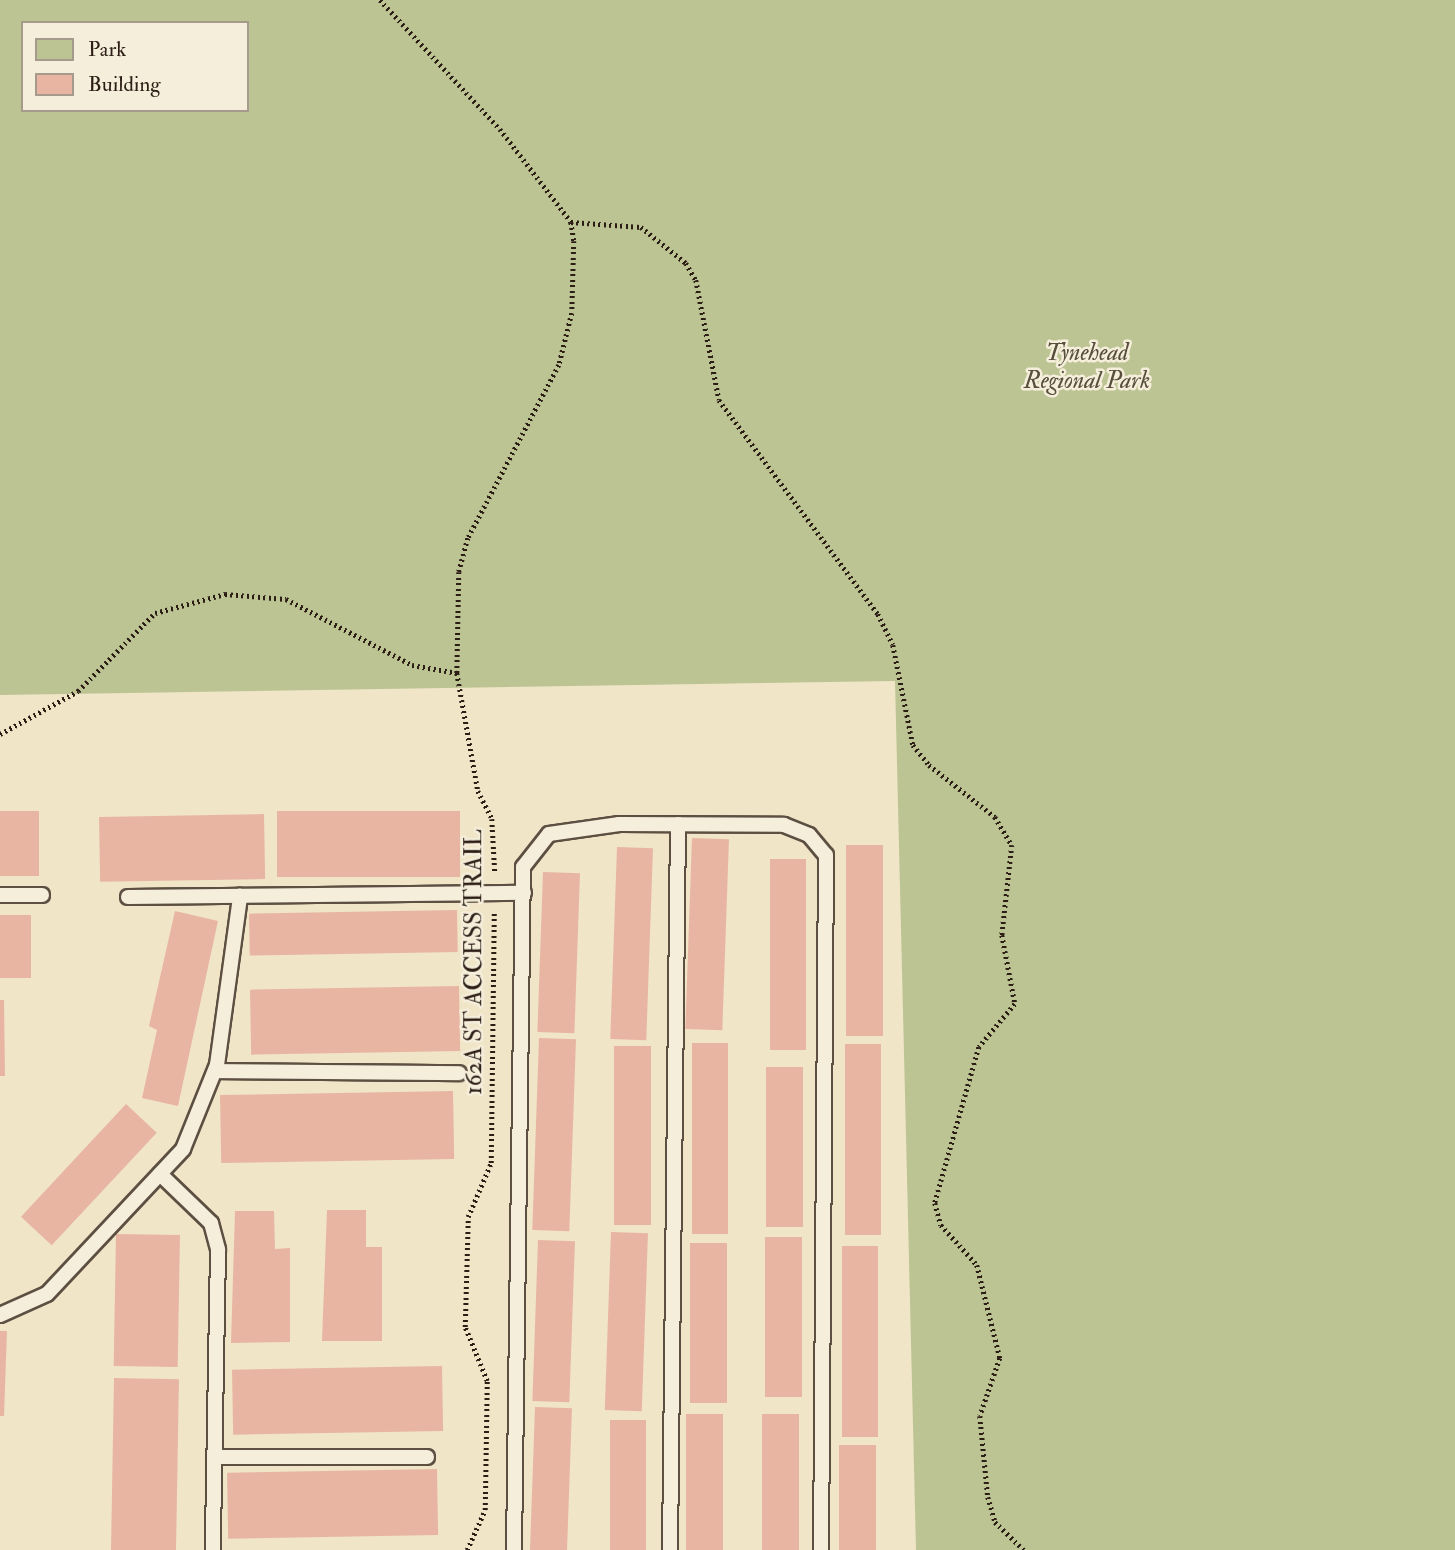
<!DOCTYPE html>
<style>
body{margin:0}
#map{position:relative;width:1455px;height:1550px;overflow:hidden;background:#f0e5c7;font-family:"IM FELL Double Pica",serif}
div>[style]{position:absolute}
[style*='--x']{left:calc(var(--x)*1px);top:calc(var(--y)*1px);width:calc(var(--w)*1px);rotate:calc(var(--a)*1deg)}
.green>*{inset:0;background:#bcc494}
.building>*{inset:0;background:#e8b5a3;transform-origin:0 0}
.path>*{height:4.5px;margin-top:-2.25px;transform-origin:0;background:repeating-linear-gradient(90deg,#2c1d15 0 2px,transparent 0 5.5px)}
.roads{filter:drop-shadow(2px 0 #5d4f42) drop-shadow(-2px 0 #5d4f42) drop-shadow(0 2px #5d4f42) drop-shadow(0 -2px #5d4f42)}
.lane>*{height:14px;margin:-7px;padding:0 7px;transform-origin:7px;border-radius:7px;background:#f5eedb}
span{translate:-50% -50%;white-space:nowrap;text-align:center;line-height:1.15;-webkit-text-stroke:5px #f5eedb;paint-order:stroke}
.park-label{font-size:24px;color:#574f3b;font-style:italic}
.street-label{font-size:24px;color:#2c1d15}
.legend{position:absolute;left:21px;top:21px;width:228px;height:91px;box-sizing:border-box;background:#f5eedb;border:2px solid #a59a8c;margin:0;padding:9px 12px;list-style:none;font-size:21px;color:#2c1d15}
.legend li{display:flex;align-items:center;gap:14px;height:35px}
.legend b{width:35px;border:2px solid #a59a8c}
</style>
<div id="map">
<div class="green">
<div style="clip-path:polygon(evenodd,0 0,1455px 0,1455px 1550px,916px 1550px,895px 681px,0 695px,0 0,23px 23px,247px 23px,247px 110px,23px 110px,23px 23px)"></div>
</div>
<div class="building">
<div style="left:0;top:811px;width:39px;height:65px"></div>
<div style="left:277px;top:811px;width:183px;height:66px"></div>
<div style="left:264px;top:814px;width:65px;height:165px;rotate:89deg"></div>
<div style="left:692px;top:838px;width:37px;height:191px;rotate:2deg"></div>
<div style="left:846px;top:845px;width:37px;height:191px"></div>
<div style="left:617px;top:847px;width:36px;height:192px;rotate:2deg"></div>
<div style="left:770px;top:859px;width:36px;height:191px"></div>
<div style="left:543px;top:872px;width:37px;height:160px;rotate:2deg"></div>
<div style="left:457px;top:910px;width:42px;height:208px;rotate:89deg"></div>
<div style="clip-path:polygon(175px 911px,218px 921px,178px 1106px,142px 1098px,157px 1030px,149px 1026px)"></div>
<div style="left:0;top:915px;width:31px;height:63px"></div>
<div style="left:459px;top:986px;width:65px;height:209px;rotate:89deg"></div>
<div style="clip-path:polygon(0 1000px,4px 1000px,5px 1076px,0 1076px)"></div>
<div style="left:539px;top:1038px;width:37px;height:192px;rotate:2deg"></div>
<div style="left:692px;top:1043px;width:36px;height:191px"></div>
<div style="left:845px;top:1044px;width:36px;height:191px"></div>
<div style="left:614px;top:1046px;width:37px;height:179px"></div>
<div style="left:766px;top:1067px;width:37px;height:160px"></div>
<div style="left:453px;top:1091px;width:68px;height:233px;rotate:89deg"></div>
<div style="left:126px;top:1104px;width:42px;height:154px;rotate:43deg"></div>
<div style="clip-path:polygon(327px 1210px,366px 1210px,366px 1247px,382px 1247px,382px 1341px,322px 1341px)"></div>
<div style="clip-path:polygon(235px 1211px,274px 1211px,275px 1249px,290px 1248px,290px 1342px,231px 1343px)"></div>
<div style="left:611px;top:1232px;width:37px;height:178px;rotate:2deg"></div>
<div style="left:116px;top:1234px;width:64px;height:132px;rotate:1deg"></div>
<div style="left:765px;top:1237px;width:37px;height:160px"></div>
<div style="left:538px;top:1240px;width:37px;height:161px;rotate:2deg"></div>
<div style="left:690px;top:1243px;width:37px;height:160px"></div>
<div style="left:842px;top:1246px;width:36px;height:191px"></div>
<div style="clip-path:polygon(0 1331px,7px 1331px,4px 1416px,0 1416px)"></div>
<div style="left:442px;top:1366px;width:65px;height:210px;rotate:89deg"></div>
<div style="left:114px;top:1378px;width:65px;height:172px;rotate:1deg"></div>
<div style="left:535px;top:1407px;width:37px;height:143px;rotate:2deg"></div>
<div style="left:686px;top:1414px;width:37px;height:136px"></div>
<div style="left:762px;top:1414px;width:37px;height:136px"></div>
<div style="left:610px;top:1420px;width:36px;height:130px"></div>
<div style="left:839px;top:1445px;width:37px;height:105px"></div>
<div style="left:437px;top:1469px;width:66px;height:210px;rotate:89deg"></div>
</div>
<div class="path">
<div style="--x:380;--y:0;--w:176;--a:47.1"></div>
<div style="--x:500;--y:129;--w:117;--a:52.6"></div>
<div style="--x:571;--y:222;--w:19;--a:81"></div>
<div style="--x:574;--y:241;--w:72;--a:91.6"></div>
<div style="--x:572;--y:313;--w:54;--a:104"></div>
<div style="--x:559;--y:365;--w:195;--a:117.7"></div>
<div style="--x:468;--y:538;--w:35;--a:105"></div>
<div style="--x:459;--y:572;--w:101;--a:91.1"></div>
<div style="--x:457;--y:673;--w:120;--a:79.9"></div>
<div style="--x:478;--y:791;--w:31;--a:63"></div>
<div style="--x:492;--y:819;--w:54;--a:86.8"></div>
<div style="--x:571;--y:222;--w:70;--a:4.1"></div>
<div style="--x:641;--y:227;--w:58;--a:38.7"></div>
<div style="--x:686;--y:263;--w:20;--a:60"></div>
<div style="--x:696;--y:280;--w:122;--a:79.1"></div>
<div style="--x:719;--y:400;--w:267;--a:53.4"></div>
<div style="--x:878;--y:614;--w:34;--a:64"></div>
<div style="--x:893;--y:645;--w:102;--a:78.7"></div>
<div style="--x:913;--y:745;--w:26;--a:51"></div>
<div style="--x:929;--y:765;--w:84;--a:38.2"></div>
<div style="--x:995;--y:817;--w:33;--a:59"></div>
<div style="--x:1012;--y:845;--w:91;--a:96.3"></div>
<div style="--x:1002;--y:935;--w:70;--a:79.3"></div>
<div style="--x:1015;--y:1004;--w:56;--a:129.9"></div>
<div style="--x:979;--y:1047;--w:162;--a:105.8"></div>
<div style="--x:935;--y:1203;--w:23;--a:75"></div>
<div style="--x:941;--y:1225;--w:54;--a:48"></div>
<div style="--x:977;--y:1265;--w:96;--a:76.1"></div>
<div style="--x:1000;--y:1358;--w:61;--a:109"></div>
<div style="--x:980;--y:1416;--w:81;--a:84.4"></div>
<div style="--x:988;--y:1497;--w:26;--a:74"></div>
<div style="--x:995;--y:1522;--w:40;--a:44"></div>
<div style="--x:0;--y:734;--w:89;--a:-28.9"></div>
<div style="--x:78;--y:691;--w:110;--a:-45.4"></div>
<div style="--x:155;--y:613;--w:73;--a:-15.2"></div>
<div style="--x:225;--y:594;--w:61;--a:4.7"></div>
<div style="--x:286;--y:599;--w:142;--a:27.6"></div>
<div style="--x:412;--y:665;--w:46;--a:10.1"></div>
<div style="--x:467;--y:1550;--w:44;--a:-65.8"></div>
<div style="--x:485;--y:1510;--w:129;--a:-89.1"></div>
<div style="--x:487;--y:1381;--w:58;--a:-112.2"></div>
<div style="--x:465;--y:1327;--w:110;--a:-88.4"></div>
<div style="--x:468;--y:1217;--w:59;--a:-66.9"></div>
<div style="--x:491;--y:1163;--w:250;--a:-89.3"></div>
</div>
<div class="roads">
<div class="lane">
<div style="--x:0;--y:895;--w:42;--a:0"></div>
<div style="--x:128;--y:897;--w:396;--a:-0.6"></div>
<div style="--x:215;--y:1071;--w:244;--a:0.5"></div>
<div style="--x:160;--y:1174;--w:71;--a:43.9"></div>
<div style="--x:211;--y:1223;--w:28;--a:75"></div>
<div style="--x:218;--y:1250;--w:300;--a:91"></div>
<div style="--x:0;--y:1315;--w:51;--a:-24.1"></div>
<div style="--x:47;--y:1294;--w:199;--a:-46.8"></div>
<div style="--x:183;--y:1149;--w:91;--a:-68"></div>
<div style="--x:217;--y:1065;--w:171;--a:-82.2"></div>
<div style="--x:215;--y:1457;--w:212;--a:0"></div>
<div style="--x:514;--y:1550;--w:683;--a:-89.25"></div>
<div style="--x:523;--y:867;--w:42;--a:-51.8"></div>
<div style="--x:549;--y:834;--w:71;--a:-8.1"></div>
<div style="--x:619;--y:824;--w:165;--a:0.3"></div>
<div style="--x:784;--y:825;--w:27;--a:22"></div>
<div style="--x:809;--y:835;--w:26;--a:50"></div>
<div style="--x:826;--y:855;--w:695;--a:90.41"></div>
<div style="--x:670;--y:1550;--w:726;--a:-89.37"></div>
</div>
</div>
<div class="park-label">
<span style="left:1087px;top:367px">Tynehead<br>Regional Park</span>
</div>
<div class="street-label">
<span style="left:474px;top:962px;rotate:-90deg">162A ST ACCESS TRAIL</span>
</div>
<ul class="legend">
<li><b style="height:19px;background:#bcc494"></b>Park</li>
<li><b style="height:19px;background:#e8b5a3"></b>Building</li>
</ul>
</div>
